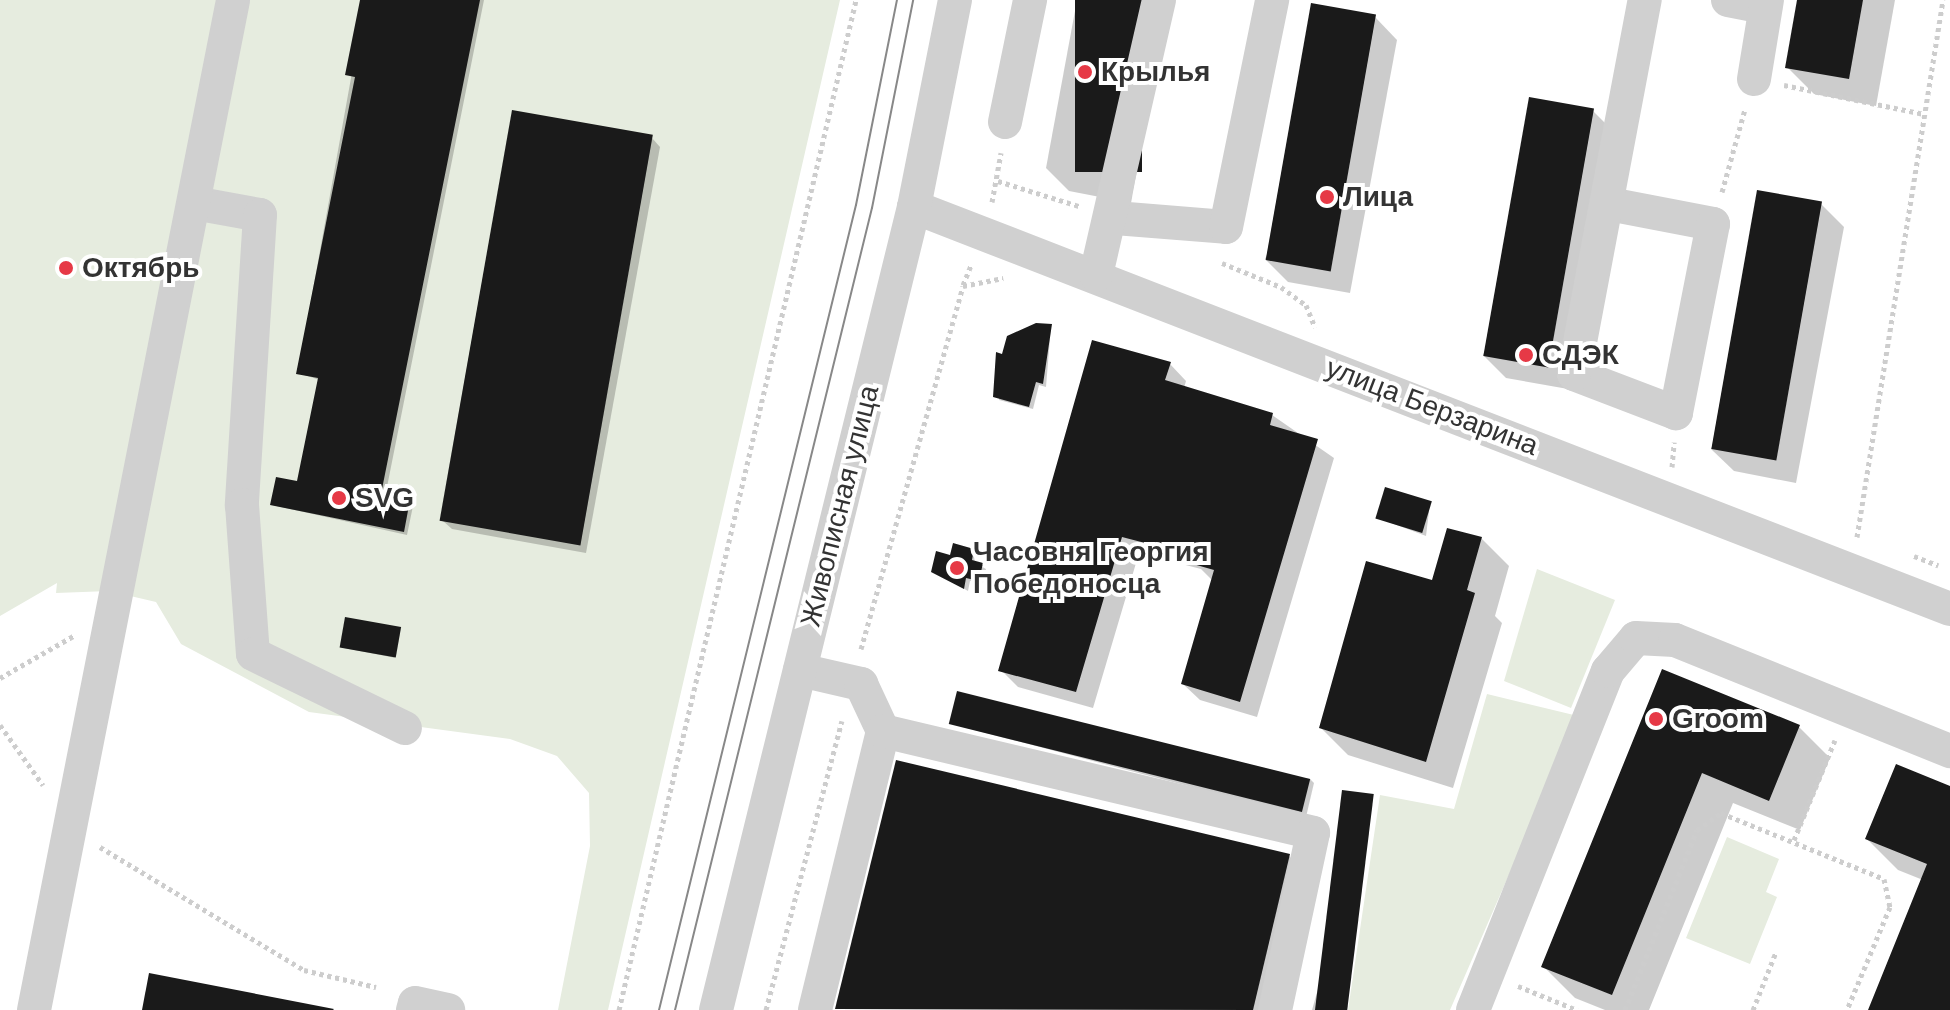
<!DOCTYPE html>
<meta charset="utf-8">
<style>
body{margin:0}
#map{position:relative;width:1950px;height:1010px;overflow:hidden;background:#fff;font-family:Arial,sans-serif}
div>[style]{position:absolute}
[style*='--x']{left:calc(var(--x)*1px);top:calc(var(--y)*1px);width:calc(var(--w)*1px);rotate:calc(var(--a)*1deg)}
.green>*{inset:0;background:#e6ecdf}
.shadow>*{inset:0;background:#0003;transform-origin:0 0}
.building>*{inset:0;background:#1a1a1a;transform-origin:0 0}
.path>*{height:5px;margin-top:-2.5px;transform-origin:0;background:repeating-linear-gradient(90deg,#cdcdcd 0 4px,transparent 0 8px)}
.minor>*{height:34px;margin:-17px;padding:0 17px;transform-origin:17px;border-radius:17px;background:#d0d0d0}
.tram>*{height:2px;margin:-1px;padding:0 1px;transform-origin:1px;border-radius:1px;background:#888}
.dots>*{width:22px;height:22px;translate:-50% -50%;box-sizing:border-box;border:4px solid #fff;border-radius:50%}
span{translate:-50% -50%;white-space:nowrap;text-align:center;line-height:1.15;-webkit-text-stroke:8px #fff;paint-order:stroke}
.poi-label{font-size:28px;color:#333;font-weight:700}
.left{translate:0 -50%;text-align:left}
.street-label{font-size:28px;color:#333}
</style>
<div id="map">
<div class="green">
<div style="clip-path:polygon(0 0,840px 0,608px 1010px,558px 1010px,590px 846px,589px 793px,557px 756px,510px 739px,309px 712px,181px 644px,156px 602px,109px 591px,56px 593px,57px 583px,0 616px)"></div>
<div style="clip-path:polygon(1537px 569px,1615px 600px,1571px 708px,1504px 681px)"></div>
<div style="clip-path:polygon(1487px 694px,1578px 716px,1450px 1010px,1348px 1010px,1380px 795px,1454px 809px)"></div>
<div style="clip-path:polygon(1727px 837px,1779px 859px,1766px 892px,1777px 897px,1750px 964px,1686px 938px)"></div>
</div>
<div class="shadow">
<div style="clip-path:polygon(365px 0,484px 0,385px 497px,413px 506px,407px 535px,272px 505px,299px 484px,320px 380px,298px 373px)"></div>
<div style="clip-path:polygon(1077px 0,1168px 0,1131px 203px,1069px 191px,1046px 168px)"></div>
<div style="clip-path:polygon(1799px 0,1895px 0,1876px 106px,1814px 94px,1787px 67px)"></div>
<div style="clip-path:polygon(1375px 17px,1397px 40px,1350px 293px,1288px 282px,1265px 259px)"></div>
<div style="clip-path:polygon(1593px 111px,1616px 134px,1568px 389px,1506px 378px,1483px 355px)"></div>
<div style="clip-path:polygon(652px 138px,660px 147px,586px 553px,452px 529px,443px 521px)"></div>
<div style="clip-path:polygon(1821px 204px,1844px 227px,1796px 483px,1734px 471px,1711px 449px)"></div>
<div style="clip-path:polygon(1051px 326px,1046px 387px,1039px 385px,1033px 409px,999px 400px,1004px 356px)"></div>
<div style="clip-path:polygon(1170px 364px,1186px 381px,1184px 388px,1272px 415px,1334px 458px,1257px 717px,1200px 700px,1183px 684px,1213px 581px,1201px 569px,1139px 553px,1093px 708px,1018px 687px,1001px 670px)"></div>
<div style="clip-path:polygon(1430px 503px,1426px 536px,1378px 518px)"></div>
<div style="clip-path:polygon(1481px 538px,1509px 566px,1495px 616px,1502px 623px,1453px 788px,1348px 755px,1321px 728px,1434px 582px)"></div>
<div style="clip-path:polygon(973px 550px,975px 563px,986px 569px,983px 583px,970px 581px,968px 591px,933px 571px)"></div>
<div style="left:347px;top:619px;width:54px;height:29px;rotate:11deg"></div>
<div style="clip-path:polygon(1663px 672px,1799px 727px,1830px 758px,1800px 830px,1733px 803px,1649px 1010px,1605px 1010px,1575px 998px,1544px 967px)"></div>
<div style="clip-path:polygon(948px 723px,1310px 779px,1314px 783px,1306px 817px)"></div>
<div style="clip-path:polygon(1950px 788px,1950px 1010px,1870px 1010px,1923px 880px,1898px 870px,1867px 839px)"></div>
<div style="clip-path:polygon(1373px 796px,1346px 1010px,1312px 1010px)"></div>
<div style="clip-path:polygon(1289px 856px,1302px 869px,1269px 1010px,837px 1009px)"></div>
</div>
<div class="building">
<div style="clip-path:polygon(360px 0,480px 0,381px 494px,410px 500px,404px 532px,270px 505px,276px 477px,297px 481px,318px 378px,296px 374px,355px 77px,345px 75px)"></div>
<div style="left:1075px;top:0;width:67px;height:172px"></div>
<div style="clip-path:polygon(1797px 0,1863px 0,1849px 79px,1785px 68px)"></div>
<div style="left:1311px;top:3px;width:66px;height:261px;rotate:10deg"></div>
<div style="left:1529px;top:97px;width:66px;height:263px;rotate:10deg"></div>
<div style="left:512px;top:110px;width:143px;height:417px;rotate:10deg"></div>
<div style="left:1757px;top:190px;width:66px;height:263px;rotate:10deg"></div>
<div style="clip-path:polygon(1036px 323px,1052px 324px,1043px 384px,1036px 382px,1029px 407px,993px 397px,996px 352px,1002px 354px,1007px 336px)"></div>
<div style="clip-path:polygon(1092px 340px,1171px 362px,1165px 380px,1273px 413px,1270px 425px,1318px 439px,1240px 702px,1181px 684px,1214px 570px,1193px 564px,1195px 556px,1122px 537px,1076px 692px,998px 671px)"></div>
<div style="left:1385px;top:487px;width:49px;height:33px;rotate:17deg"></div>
<div style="clip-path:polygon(1447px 528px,1482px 537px,1467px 590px,1475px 593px,1426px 762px,1319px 728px,1366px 561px,1432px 580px)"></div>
<div style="clip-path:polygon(953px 543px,974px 549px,972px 560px,983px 563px,979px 581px,966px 578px,964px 589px,931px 572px,936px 551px,950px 555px)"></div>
<div style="left:345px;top:617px;width:57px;height:31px;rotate:10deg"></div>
<div style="clip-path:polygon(1662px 669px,1800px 725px,1769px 801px,1702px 773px,1612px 995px,1541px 967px)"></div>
<div style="left:957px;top:691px;width:364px;height:34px;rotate:14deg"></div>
<div style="clip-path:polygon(896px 760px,1290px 854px,1253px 1010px,835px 1009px)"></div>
<div style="clip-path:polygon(1896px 764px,1950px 786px,1950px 1010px,1868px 1010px,1927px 864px,1865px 839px)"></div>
<div style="left:1342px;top:790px;width:32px;height:222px;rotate:7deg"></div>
<div style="clip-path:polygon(149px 973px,334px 1009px,333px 1010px,142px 1010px)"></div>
</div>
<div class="path">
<div style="--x:1784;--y:85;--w:143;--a:11.7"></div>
<div style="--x:998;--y:181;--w:85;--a:17.2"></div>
<div style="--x:1722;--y:192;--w:86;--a:-74.5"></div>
<div style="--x:992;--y:202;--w:50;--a:-79.6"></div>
<div style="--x:1222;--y:263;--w:64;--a:22.1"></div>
<div style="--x:1281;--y:287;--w:31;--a:36"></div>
<div style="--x:1306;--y:305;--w:24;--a:68"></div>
<div style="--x:963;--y:285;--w:22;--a:-68"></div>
<div style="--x:1672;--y:467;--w:25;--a:-85"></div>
<div style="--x:1857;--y:537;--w:544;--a:-80.9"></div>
<div style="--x:1914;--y:556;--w:26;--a:21"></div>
<div style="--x:861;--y:649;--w:377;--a:-74.3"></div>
<div style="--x:963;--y:286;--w:41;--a:-11.3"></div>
<div style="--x:0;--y:678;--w:86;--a:-29.8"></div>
<div style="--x:0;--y:725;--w:74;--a:54.4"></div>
<div style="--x:1794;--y:840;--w:108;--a:-67.7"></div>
<div style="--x:100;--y:847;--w:238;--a:31.1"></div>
<div style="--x:304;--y:970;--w:74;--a:13.3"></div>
<div style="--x:1518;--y:986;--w:64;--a:22.1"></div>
<div style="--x:619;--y:1010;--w:1037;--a:-76.79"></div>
<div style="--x:766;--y:1010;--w:299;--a:-75.3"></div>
<div style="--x:1625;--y:1010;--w:194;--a:-68.2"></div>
<div style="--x:1697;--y:830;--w:29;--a:-35"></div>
<div style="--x:1721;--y:813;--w:176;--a:22"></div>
<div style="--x:1884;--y:879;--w:29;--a:78"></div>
<div style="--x:1890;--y:907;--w:112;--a:112.7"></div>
<div style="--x:1753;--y:1010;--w:62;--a:-68.4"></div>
</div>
<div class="minor">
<div style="--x:1728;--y:0;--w:38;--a:11"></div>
<div style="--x:1754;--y:79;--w:80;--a:-80.7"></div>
<div style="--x:1005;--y:122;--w:125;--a:-78.4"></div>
<div style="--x:194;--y:203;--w:67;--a:10.3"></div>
<div style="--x:260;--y:215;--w:291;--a:93.6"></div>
<div style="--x:242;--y:505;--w:149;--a:85.8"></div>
<div style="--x:253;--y:654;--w:169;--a:26"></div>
<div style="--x:1609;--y:204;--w:106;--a:10.9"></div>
<div style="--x:1713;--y:224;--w:193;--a:101.1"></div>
<div style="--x:1676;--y:413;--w:109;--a:-159.1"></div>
<div style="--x:1574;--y:374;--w:381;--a:-79.3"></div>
<div style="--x:914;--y:207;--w:1111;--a:21.21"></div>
<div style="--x:1115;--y:218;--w:111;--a:4.6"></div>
<div style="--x:1226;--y:227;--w:232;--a:-78.5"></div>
<div style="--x:1096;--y:275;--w:282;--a:-77.1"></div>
<div style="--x:800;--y:670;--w:63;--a:12.9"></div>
<div style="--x:861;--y:684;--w:52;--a:64.9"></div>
<div style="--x:883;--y:731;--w:287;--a:103.7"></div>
<div style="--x:883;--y:731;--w:442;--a:13.3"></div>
<div style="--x:1313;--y:833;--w:181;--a:102.1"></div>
<div style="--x:34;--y:1010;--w:1029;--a:-78.85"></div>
<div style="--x:413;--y:1010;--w:7;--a:-74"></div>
<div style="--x:415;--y:1003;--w:34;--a:12"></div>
<div style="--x:716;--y:1010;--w:827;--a:-76.15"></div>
<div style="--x:914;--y:207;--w:211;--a:-78.8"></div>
<div style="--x:1473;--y:1010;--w:365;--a:-68.3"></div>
<div style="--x:1608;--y:671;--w:43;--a:-49.7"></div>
<div style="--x:1636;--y:638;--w:39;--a:3"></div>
<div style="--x:1675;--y:640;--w:297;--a:22"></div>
</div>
<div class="tram">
<div style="--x:659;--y:1010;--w:829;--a:-76.25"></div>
<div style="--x:856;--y:205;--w:209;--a:-78.7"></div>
<div style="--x:675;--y:1010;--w:826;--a:-76.2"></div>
<div style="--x:872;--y:208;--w:212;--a:-78.8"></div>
</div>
<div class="dots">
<div style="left:1085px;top:72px;background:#e63946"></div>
<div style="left:1327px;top:197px;background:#e63946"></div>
<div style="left:66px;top:268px;background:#e63946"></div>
<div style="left:1526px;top:355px;background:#e63946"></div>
<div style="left:339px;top:498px;background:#e63946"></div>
<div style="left:957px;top:568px;background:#e63946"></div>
<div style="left:1656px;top:719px;background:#e63946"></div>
</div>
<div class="poi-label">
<span class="left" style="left:1101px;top:72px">Крылья</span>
<span class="left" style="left:1343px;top:197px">Лица</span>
<span class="left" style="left:82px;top:268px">Октябрь</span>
<span class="left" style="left:1542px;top:355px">СДЭК</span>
<span class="left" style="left:355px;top:498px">SVG</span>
<span class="left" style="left:973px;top:568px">Часовня Георгия<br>Победоносца</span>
<span class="left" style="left:1672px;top:719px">Groom</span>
</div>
<div class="street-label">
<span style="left:1432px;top:407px;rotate:21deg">улица Берзарина</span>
<span style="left:840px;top:506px;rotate:-76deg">Живописная улица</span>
</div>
</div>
